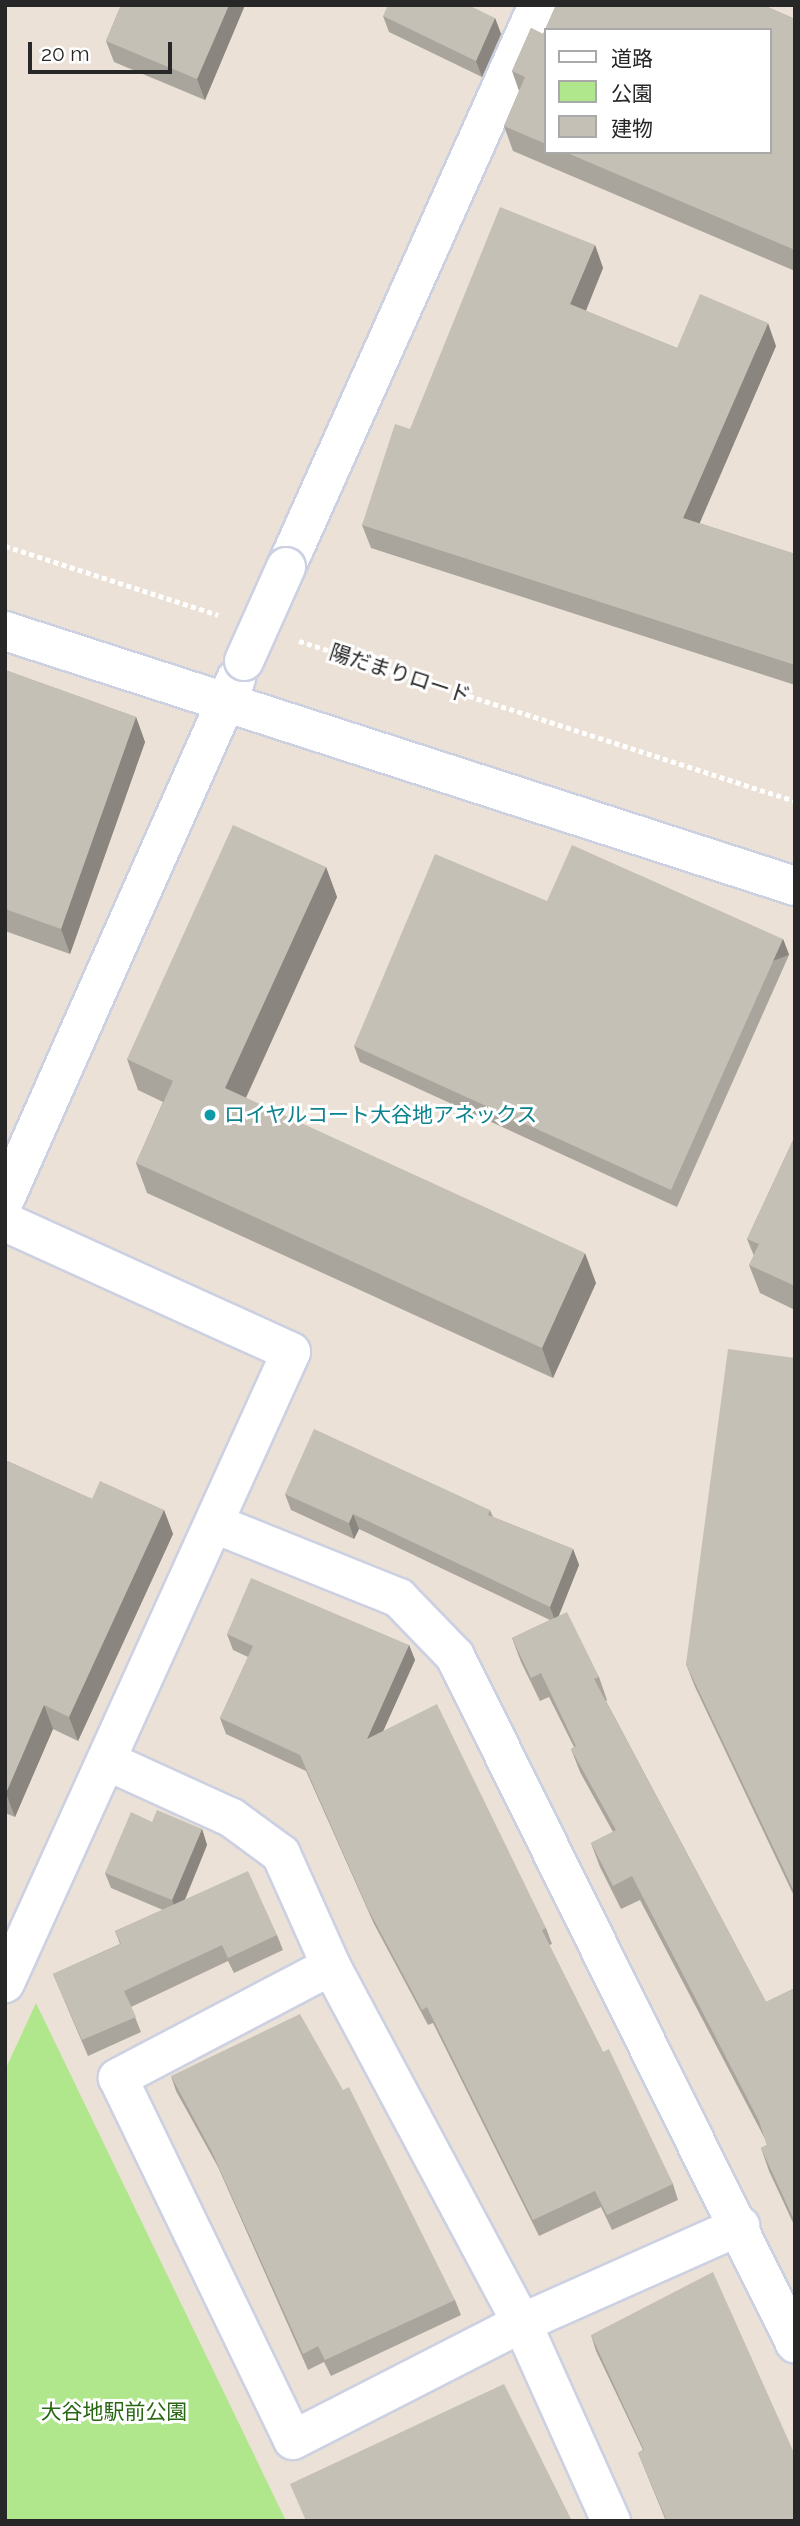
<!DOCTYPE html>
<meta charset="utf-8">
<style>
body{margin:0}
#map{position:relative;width:800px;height:2526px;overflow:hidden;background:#ebe1d6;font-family:Raleway,"Noto Sans JP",sans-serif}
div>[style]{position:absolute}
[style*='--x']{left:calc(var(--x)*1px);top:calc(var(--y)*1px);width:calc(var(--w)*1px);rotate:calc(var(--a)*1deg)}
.green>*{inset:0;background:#b0e78d}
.path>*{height:4.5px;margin-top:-2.25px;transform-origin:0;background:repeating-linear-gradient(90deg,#fff 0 5px,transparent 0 8.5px)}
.roads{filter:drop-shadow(2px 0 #ccd1e2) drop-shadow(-2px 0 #ccd1e2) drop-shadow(0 2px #ccd1e2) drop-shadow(0 -2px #ccd1e2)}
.street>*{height:38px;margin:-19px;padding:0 19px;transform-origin:19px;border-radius:19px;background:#fff}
.bridges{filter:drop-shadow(2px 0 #ccd1e2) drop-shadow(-2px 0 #ccd1e2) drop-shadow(0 2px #ccd1e2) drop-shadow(0 -2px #ccd1e2)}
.street-bridge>*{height:38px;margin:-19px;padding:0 19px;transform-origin:19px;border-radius:19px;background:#fff}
.wall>*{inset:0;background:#a9a59d}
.shaded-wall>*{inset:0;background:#8a867f;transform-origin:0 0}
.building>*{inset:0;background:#c5c0b6}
.dots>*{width:19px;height:19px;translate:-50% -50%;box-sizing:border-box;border:4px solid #fff;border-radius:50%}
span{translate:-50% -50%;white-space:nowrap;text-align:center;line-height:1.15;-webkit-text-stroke:6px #fff;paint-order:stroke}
.street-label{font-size:21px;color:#272727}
.culture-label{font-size:21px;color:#0d838f}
.left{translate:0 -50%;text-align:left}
.park-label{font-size:21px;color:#286713}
.frame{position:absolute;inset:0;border:7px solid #272727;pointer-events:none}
.legend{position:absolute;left:544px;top:28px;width:228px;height:126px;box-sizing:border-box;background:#fff;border:2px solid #a9a9a9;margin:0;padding:9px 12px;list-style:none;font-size:21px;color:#272727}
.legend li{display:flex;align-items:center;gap:14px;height:35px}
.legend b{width:35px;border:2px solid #a9a9a9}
.scale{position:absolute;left:28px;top:42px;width:144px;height:32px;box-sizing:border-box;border:4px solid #272727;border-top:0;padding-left:9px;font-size:21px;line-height:24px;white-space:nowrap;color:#272727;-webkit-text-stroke:5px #fff;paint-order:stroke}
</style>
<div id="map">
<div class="green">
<div style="clip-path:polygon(36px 2003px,286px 2521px,5px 2521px,5px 2070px)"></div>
</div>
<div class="path">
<div style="--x:5;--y:546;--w:224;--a:17.9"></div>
<div style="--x:299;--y:641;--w:521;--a:17.88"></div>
</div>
<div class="roads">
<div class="street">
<div style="--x:286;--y:567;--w:616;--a:-65.85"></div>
<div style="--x:5;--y:631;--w:830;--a:17.89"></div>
<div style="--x:5;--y:1199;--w:569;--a:-66.05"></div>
<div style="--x:5;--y:1222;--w:314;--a:24.4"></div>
<div style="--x:291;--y:1352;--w:693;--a:114.38"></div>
<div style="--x:215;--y:1524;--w:198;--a:21.9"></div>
<div style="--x:399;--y:1598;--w:81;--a:46"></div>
<div style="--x:455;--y:1656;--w:767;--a:63.67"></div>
<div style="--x:107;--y:1761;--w:137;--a:24.5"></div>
<div style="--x:232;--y:1818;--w:61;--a:36.3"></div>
<div style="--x:281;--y:1854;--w:123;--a:65.9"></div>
<div style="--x:331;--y:1966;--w:405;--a:61.9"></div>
<div style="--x:522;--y:2323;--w:217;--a:65.8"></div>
<div style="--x:331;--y:1966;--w:241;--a:152.3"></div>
<div style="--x:118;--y:2078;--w:402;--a:64.2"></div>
<div style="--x:293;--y:2440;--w:257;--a:-27.1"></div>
<div style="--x:522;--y:2323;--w:239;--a:-24"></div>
</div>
</div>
<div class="bridges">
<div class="street-bridge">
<div style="--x:244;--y:661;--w:103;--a:-65.9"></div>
</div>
</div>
<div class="wall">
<div style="clip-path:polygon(121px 5px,245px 5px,205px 100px,114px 62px,106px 41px)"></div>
<div style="clip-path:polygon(evenodd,556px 5px,763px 5px,795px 19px,795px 271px,513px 151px,504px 126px,519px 91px,512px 71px,531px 28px,543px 34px,556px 5px,546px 30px,770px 30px,770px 152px,546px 152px,546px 30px)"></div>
<div style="clip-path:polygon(383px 16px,495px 18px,501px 34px,482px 77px,389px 32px)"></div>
<div style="clip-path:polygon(595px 245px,603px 268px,586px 311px,677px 348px,776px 346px,699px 523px,795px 554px,795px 685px,371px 548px,362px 525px,410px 429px)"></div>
<div style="clip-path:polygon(5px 670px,136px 717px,145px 742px,70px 954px,5px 931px)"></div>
<div style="clip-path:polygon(326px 867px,337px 897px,246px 1098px,596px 1283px,553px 1378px,147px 1193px,136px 1163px,163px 1102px,138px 1090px,127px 1059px)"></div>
<div style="clip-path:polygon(547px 901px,783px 939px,789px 955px,677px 1207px,360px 1062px,354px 1046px)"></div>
<div style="clip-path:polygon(795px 1136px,795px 1310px,760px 1293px,749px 1265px,754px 1256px,747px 1239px)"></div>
<div style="clip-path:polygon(795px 1358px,795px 1898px,695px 1687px,686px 1664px)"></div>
<div style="clip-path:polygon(5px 1460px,92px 1499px,164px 1510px,173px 1534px,78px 1741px,53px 1729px,15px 1817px,5px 1813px)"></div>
<div style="clip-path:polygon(285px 1494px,490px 1510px,493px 1517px,573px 1549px,579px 1565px,558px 1616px,599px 1677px,607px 1700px,606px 1701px,766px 2002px,795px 1988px,795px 2227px,769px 2171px,761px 2148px,767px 2145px,765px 2139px,640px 1900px,621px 1909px,600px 1867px,591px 1843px,613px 1832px,580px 1772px,571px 1749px,574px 1747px,549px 1697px,540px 1701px,521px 1662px,512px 1638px,550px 1620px,359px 1529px,354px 1539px,291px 1510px)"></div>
<div style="clip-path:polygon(227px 1634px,409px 1645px,415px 1660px,383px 1731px,546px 1928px,552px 1944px,549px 1945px,603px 2052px,673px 2184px,678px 2200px,612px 2230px,601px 2207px,539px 2236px,433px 2023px,428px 2025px,374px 1924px,306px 1771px,226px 1734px,220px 1718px,248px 1657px,233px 1650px)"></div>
<div style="clip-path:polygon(152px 1822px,202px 1829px,207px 1845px,185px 1900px,277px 1935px,283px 1950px,234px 1973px,228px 1961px,131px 2007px,141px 2032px,88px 2056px,53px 1974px,120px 1944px,115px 1931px,163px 1910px,111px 1888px,105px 1873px)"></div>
<div style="clip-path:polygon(171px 2076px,455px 2300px,461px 2315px,331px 2376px,324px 2362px,308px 2370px,218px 2167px,176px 2091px)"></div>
<div style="clip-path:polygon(591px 2335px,795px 2521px,666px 2521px,638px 2453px,643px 2450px,596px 2351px)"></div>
</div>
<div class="shaded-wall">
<div style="clip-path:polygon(229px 5px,245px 5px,205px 100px,197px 79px)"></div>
<div style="clip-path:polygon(495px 18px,501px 34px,482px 77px,476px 61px)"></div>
<div style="clip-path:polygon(595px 245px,603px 268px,579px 327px,570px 304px)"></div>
<div style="clip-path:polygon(768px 323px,776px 346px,692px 541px,683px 518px)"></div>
<div style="clip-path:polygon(136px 717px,145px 742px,70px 954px,61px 929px)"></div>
<div style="clip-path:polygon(326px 867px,337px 897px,236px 1119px,225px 1088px)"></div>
<div style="left:783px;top:939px;width:17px;height:275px;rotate:69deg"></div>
<div style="clip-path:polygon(585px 1253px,596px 1283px,553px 1378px,542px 1348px)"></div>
<div style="clip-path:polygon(164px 1510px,173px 1534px,78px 1741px,69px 1717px)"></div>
<div style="clip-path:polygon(353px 1514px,359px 1529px,354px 1539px,349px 1523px)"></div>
<div style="clip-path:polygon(573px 1549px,579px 1565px,556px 1623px,550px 1607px)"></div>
<div style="clip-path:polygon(409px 1645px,415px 1660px,373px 1754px,367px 1739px)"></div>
<div style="clip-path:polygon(44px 1705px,53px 1729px,15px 1817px,6px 1793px)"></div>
<div style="clip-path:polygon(202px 1829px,207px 1845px,178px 1916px,172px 1900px)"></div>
</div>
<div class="building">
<div style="clip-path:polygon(121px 5px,229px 5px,197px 79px,106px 41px)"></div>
<div style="clip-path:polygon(388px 5px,468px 5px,495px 18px,476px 61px,383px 16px)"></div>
<div style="clip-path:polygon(556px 5px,763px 5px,795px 19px,795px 250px,565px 152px,770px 152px,770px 30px,546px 30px,546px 144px,504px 126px,525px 77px,512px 71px,531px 28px,543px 34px)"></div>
<div style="clip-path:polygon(500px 207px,595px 245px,570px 304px,677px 348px,700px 294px,768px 323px,683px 518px,795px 554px,795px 665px,362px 525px,395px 424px,410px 429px)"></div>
<div style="clip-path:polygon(5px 670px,136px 717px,61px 929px,5px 909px)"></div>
<div style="clip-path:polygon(233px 825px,326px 867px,225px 1088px,585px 1253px,542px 1348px,136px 1163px,173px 1081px,127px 1059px)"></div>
<div style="clip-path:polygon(572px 845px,783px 939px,671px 1190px,354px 1046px,435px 854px,547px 901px)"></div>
<div style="clip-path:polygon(795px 1136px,795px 1286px,749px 1265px,759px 1244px,747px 1239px)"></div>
<div style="clip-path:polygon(728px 1349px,795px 1358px,793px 1381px,795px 1381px,795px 1893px,686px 1664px)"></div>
<div style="clip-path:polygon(314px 1429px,490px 1510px,488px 1515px,573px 1549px,550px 1607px,353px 1514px,349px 1523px,285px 1494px)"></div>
<div style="clip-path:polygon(5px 1460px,92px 1499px,100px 1481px,164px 1510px,69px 1717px,44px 1705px,6px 1793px,5px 1793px)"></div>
<div style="clip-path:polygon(251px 1578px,409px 1645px,367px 1739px,437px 1704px,546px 1928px,542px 1930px,603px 2052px,609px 2049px,673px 2184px,607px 2215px,595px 2191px,533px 2220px,427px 2007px,422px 2010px,368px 1909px,300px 1755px,220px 1718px,253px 1646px,227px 1634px)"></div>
<div style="clip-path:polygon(567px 1612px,599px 1677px,594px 1679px,766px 2002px,795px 1988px,795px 2222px,761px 2148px,767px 2145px,759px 2121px,632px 1876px,613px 1886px,591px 1843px,616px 1830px,571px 1749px,576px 1746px,541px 1673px,531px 1678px,512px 1638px)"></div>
<div style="clip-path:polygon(157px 1810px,202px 1829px,172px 1900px,105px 1873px,131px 1812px,152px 1822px)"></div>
<div style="clip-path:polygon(248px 1871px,277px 1935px,228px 1958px,222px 1945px,124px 1991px,136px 2017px,82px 2040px,53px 1974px,121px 1944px,115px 1931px)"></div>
<div style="clip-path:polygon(300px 2014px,343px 2090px,349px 2087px,455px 2300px,325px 2360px,318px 2346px,303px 2354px,212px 2152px,171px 2076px)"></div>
<div style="clip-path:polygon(713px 2272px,795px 2455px,795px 2521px,667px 2521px,638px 2453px,644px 2450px,591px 2335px)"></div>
<div style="clip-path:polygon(504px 2384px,572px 2521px,306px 2521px,290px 2484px)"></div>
</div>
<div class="dots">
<div style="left:210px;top:1115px;background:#0f9aa8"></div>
</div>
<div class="street-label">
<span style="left:400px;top:674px;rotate:18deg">陽だまりロード</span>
</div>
<div class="culture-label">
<span class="left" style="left:224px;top:1115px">ロイヤルコート大谷地アネックス</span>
</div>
<div class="park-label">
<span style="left:114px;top:2412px">大谷地駅前公園</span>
</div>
<div class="frame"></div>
<ul class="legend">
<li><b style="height:9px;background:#fff"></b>道路</li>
<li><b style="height:19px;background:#b0e78d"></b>公園</li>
<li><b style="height:19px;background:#c5c0b6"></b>建物</li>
</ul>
<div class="scale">20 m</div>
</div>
